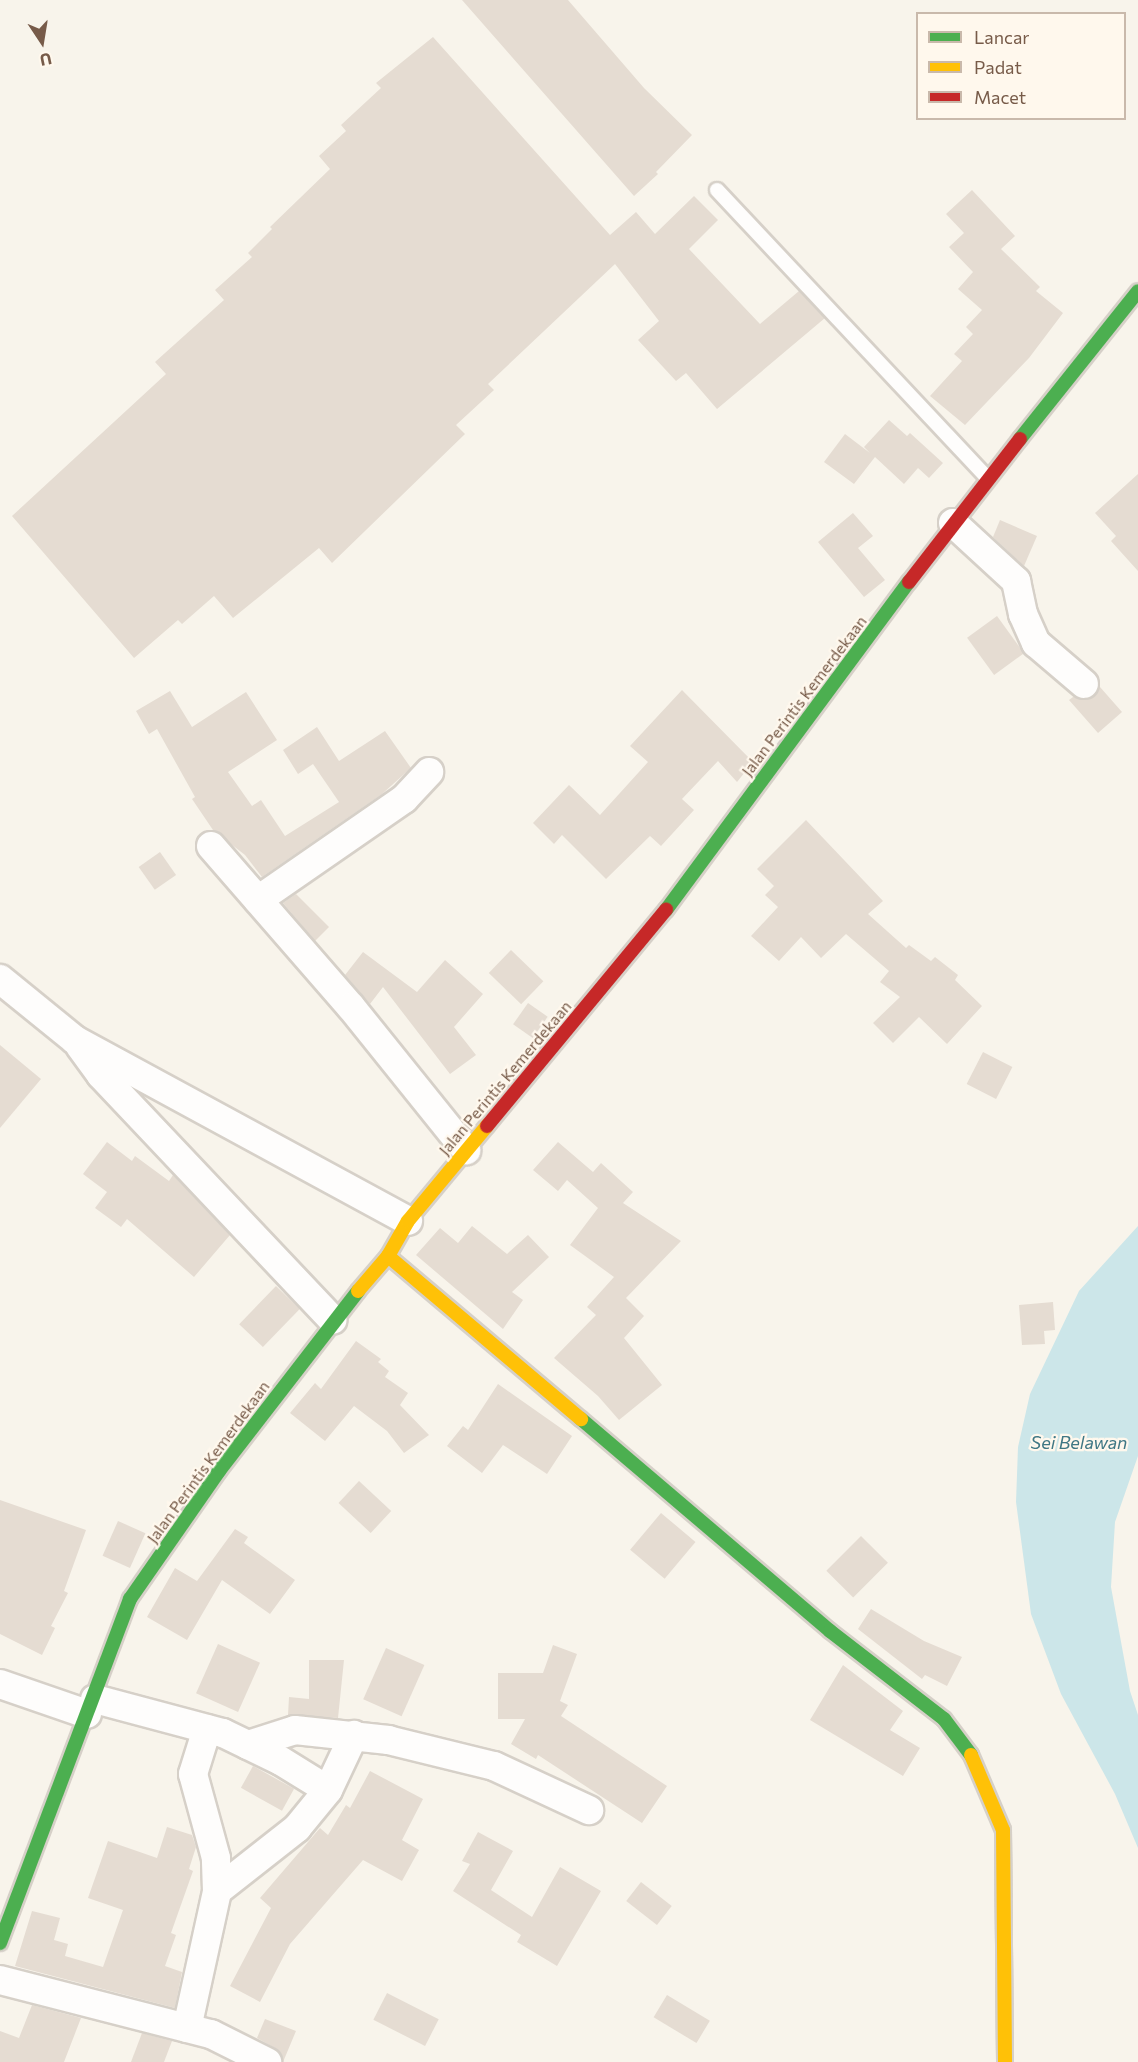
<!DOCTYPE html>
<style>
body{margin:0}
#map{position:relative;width:1138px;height:2062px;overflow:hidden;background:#f8f4eb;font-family:Commissioner,sans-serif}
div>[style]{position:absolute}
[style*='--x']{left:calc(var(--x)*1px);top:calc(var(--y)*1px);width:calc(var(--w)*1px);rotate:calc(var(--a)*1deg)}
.water>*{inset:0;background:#cce6e9}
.building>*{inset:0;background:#e5dcd2;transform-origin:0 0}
.roads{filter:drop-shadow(2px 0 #d6d0c8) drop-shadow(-2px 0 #d6d0c8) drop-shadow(0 2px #d6d0c8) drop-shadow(0 -2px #d6d0c8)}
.lane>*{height:14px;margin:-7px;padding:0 7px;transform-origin:7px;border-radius:7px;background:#fefdfc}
.street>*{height:28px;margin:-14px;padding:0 14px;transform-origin:14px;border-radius:14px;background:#fefdfc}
.fast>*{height:14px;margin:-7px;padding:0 7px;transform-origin:7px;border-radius:7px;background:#4caf50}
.slow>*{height:14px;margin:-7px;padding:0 7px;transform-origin:7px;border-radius:7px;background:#ffc107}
.jam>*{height:14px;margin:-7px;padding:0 7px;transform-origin:7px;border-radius:7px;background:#c62828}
span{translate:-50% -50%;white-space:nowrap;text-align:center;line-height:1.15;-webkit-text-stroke:4.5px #fff8ed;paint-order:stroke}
.street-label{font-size:16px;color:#775b49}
.water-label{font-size:18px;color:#3f7784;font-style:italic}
.legend{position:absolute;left:916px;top:12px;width:210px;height:108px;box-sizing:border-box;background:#fff8ed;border:2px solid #c9b9ab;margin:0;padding:8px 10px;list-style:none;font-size:18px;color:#775b49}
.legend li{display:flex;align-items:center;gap:12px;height:30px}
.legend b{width:30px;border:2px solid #c9b9ab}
.north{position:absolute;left:12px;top:12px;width:60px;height:60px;-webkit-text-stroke:4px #fff8ed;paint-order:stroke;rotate:168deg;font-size:16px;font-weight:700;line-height:24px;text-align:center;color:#775b49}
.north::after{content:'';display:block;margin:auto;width:21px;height:27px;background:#775b49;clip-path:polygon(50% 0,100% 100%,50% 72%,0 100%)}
</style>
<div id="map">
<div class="water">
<div style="clip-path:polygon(1138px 1226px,1138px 1456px,1115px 1522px,1111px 1587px,1130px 1691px,1138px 1715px,1138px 1848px,1115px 1794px,1061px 1694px,1031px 1614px,1016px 1502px,1018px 1447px,1030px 1394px,1079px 1291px)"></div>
</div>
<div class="building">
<div style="clip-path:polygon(462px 0,568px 0,644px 88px,692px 135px,656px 172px,658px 174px,634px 196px)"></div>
<div style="clip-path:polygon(433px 37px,610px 235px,636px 212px,655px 234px,694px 196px,718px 220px,689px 249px,760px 324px,799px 291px,825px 318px,717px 409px,686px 373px,676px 381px,638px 340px,659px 321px,615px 264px,488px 384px,494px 390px,456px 425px,465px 434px,332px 563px,319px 548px,233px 618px,214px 596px,182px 624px,178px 620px,134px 658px,12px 516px,166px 374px,155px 362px,224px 300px,215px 290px,252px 257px,248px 253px,272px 229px,270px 227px,330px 169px,319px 156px,346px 131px,341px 125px,381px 88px,376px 83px)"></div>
<div style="clip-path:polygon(972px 190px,1015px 236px,1001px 249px,1040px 287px,1036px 291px,1063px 313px,1029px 358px,965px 425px,930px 396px,962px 361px,954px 354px,973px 334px,966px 327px,982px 310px,958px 289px,973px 272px,949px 247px,964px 233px,946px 214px)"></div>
<div style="clip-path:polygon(889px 420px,907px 436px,910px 433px,943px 463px,929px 478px,918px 468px,904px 484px,875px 457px,854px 484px,824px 462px,845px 434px,870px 453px,864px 447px)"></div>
<div style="clip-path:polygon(1138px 474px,1138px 571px,1111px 541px,1116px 536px,1095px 513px)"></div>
<div style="clip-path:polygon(853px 513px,873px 536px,858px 548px,885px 580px,864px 597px,818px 542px)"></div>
<div style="clip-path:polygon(1000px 520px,1037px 536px,1024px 566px,993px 537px)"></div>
<div style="left:997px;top:616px;width:46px;height:37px;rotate:54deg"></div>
<div style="clip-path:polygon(1100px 687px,1122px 712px,1098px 733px,1069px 700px,1073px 697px,1090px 699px)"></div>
<div style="clip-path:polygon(682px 690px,753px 762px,737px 782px,718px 761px,682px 799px,694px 810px,661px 846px,650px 836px,606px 879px,562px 835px,554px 844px,533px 823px,569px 785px,600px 815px,648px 762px,630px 746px)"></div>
<div style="clip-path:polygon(170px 691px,192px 727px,246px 692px,277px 740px,228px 772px,252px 806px,261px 800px,285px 836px,339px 802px,313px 764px,298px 774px,283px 750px,317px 727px,339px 761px,385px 731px,411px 768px,382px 794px,262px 877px,245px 855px,213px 830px,192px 799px,195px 797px,157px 729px,149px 734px,136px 711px)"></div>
<div style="clip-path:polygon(806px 820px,883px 901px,868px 914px,906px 948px,909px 945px,931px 961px,935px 957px,958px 975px,955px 980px,982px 1006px,947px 1044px,919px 1017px,893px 1043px,873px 1023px,900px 997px,880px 982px,889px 971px,846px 934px,821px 958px,801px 937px,779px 961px,751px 936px,778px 907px,765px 895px,774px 886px,757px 869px)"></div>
<div style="left:160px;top:852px;width:28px;height:26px;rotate:55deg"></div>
<div style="clip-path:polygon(296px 894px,329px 927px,315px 941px,283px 903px)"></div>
<div style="left:511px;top:950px;width:45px;height:32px;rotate:44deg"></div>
<div style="clip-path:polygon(363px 952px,417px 992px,445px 960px,483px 994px,454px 1027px,476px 1055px,450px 1074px,383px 987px,370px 1004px,345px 975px)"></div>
<div style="left:528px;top:1003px;width:24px;height:26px;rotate:35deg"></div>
<div style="clip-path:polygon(0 1045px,41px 1079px,0 1128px)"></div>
<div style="left:983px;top:1052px;width:33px;height:36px;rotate:27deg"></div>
<div style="clip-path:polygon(107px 1142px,132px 1161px,135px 1156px,169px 1181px,173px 1175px,230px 1235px,194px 1277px,127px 1219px,121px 1227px,95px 1208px,107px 1192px,83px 1174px)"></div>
<div style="clip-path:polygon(558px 1142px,593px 1172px,601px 1163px,633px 1192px,623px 1203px,681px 1241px,626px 1298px,644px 1316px,624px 1338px,662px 1385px,619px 1420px,598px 1396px,554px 1358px,596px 1315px,587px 1307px,614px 1277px,570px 1245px,598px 1208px,567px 1180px,558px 1191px,533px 1170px)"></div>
<div style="clip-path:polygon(472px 1226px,507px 1254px,528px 1235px,549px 1257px,512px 1292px,523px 1300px,503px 1329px,416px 1255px,440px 1228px,458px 1243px)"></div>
<div style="left:276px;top:1286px;width:33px;height:53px;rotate:44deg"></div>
<div style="clip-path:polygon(1053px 1302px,1055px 1330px,1044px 1331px,1045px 1344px,1022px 1345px,1019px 1305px)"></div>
<div style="clip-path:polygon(356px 1341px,381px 1359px,378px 1362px,389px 1371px,385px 1377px,408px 1393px,400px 1405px,429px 1435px,404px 1453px,387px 1431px,354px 1406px,325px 1441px,290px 1413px,315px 1383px,321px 1389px)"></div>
<div style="clip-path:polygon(498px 1384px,572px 1436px,547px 1474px,503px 1445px,482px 1473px,447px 1446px,463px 1426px,468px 1430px)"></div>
<div style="left:359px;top:1481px;width:44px;height:30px;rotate:43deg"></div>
<div style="clip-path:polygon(0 1500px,86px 1530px,64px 1591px,68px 1593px,51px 1626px,55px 1628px,42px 1655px,0 1634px)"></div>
<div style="left:661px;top:1513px;width:45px;height:48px;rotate:40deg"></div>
<div style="left:118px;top:1521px;width:30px;height:38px;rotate:24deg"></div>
<div style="clip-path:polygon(235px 1529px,248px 1537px,244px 1543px,295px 1580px,270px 1614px,222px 1580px,187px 1640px,147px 1617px,175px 1568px,197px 1581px)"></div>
<div style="left:861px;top:1536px;width:38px;height:49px;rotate:45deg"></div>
<div style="clip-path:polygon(871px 1609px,924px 1641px,962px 1657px,947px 1686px,925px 1675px,922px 1679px,858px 1629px)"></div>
<div style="left:218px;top:1644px;width:46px;height:54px;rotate:24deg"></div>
<div style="clip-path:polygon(553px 1645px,577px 1654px,560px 1701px,568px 1705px,561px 1716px,667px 1786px,642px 1823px,538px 1755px,536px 1759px,511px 1744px,525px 1719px,498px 1719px,498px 1673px,543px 1673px)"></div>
<div style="left:386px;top:1648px;width:42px;height:56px;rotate:24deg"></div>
<div style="clip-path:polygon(309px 1660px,344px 1660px,338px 1718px,288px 1715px,289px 1697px,309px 1699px)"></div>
<div style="clip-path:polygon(843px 1665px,903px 1711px,890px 1730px,920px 1748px,903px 1776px,810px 1720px)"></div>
<div style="left:253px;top:1766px;width:47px;height:25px;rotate:29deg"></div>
<div style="clip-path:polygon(370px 1771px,423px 1799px,402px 1840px,419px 1850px,402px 1881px,363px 1860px,290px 1944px,260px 2002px,230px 1986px,271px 1908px,260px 1898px,320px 1828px,328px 1835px,346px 1805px,350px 1808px)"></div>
<div style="clip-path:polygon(167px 1827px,192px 1835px,196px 1847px,189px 1869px,193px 1871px,171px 1933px,176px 1935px,165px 1966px,182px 1972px,175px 2008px,15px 1966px,32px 1911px,60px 1918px,54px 1940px,68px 1944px,65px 1956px,103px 1967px,123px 1910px,88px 1898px,108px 1841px,157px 1858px)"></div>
<div style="clip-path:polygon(478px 1832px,513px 1851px,491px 1890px,532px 1917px,560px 1867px,601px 1891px,557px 1966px,517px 1942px,521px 1935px,453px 1891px,470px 1864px,462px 1861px)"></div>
<div style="left:641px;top:1882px;width:39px;height:24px;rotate:38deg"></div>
<div style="left:387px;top:1993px;width:58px;height:30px;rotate:27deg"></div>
<div style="left:667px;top:1995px;width:50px;height:26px;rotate:31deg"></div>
<div style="clip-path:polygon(32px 2005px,81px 2018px,64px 2062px,0 2062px,0 2031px,19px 2038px)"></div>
<div style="clip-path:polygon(265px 2019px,296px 2031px,283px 2062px,275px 2048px,257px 2038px)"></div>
<div style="clip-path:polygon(142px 2033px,172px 2041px,164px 2062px,131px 2062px)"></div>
</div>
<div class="roads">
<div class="lane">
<div style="--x:717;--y:190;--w:396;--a:46.8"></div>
</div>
<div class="street">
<div style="--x:953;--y:523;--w:86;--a:42.6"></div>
<div style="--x:1016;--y:581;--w:34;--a:78"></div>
<div style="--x:1023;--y:614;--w:32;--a:66"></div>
<div style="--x:1036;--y:643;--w:63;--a:40.5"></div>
<div style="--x:211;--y:846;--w:213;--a:49"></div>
<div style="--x:351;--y:1007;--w:184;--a:51.2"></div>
<div style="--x:258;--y:900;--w:178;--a:-34.7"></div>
<div style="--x:404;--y:799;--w:37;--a:-47"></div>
<div style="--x:0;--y:979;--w:97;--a:39.1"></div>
<div style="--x:75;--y:1040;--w:379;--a:28.5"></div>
<div style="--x:80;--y:1046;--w:36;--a:54"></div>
<div style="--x:101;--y:1075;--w:337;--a:46.6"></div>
<div style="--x:0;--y:1684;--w:92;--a:19"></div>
<div style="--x:95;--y:1699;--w:132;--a:14.9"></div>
<div style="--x:223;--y:1733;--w:64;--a:25.8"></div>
<div style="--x:281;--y:1761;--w:55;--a:31.7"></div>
<div style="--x:328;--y:1790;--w:61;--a:-64.7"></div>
<div style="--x:248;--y:1745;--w:49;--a:-17.7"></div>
<div style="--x:295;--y:1730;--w:94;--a:6.1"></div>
<div style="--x:388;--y:1740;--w:109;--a:13.8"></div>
<div style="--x:494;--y:1766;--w:105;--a:24.9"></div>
<div style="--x:217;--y:1891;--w:102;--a:-38.2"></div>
<div style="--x:297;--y:1828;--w:49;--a:-50.8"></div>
<div style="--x:0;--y:1980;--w:218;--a:14.4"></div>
<div style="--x:211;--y:2034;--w:63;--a:26.6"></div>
<div style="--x:187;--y:2028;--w:140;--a:-77.6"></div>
<div style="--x:217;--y:1891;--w:33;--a:-92"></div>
<div style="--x:216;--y:1858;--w:87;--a:-105.3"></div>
<div style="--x:193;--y:1774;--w:47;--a:-72.7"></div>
</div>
<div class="fast">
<div style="--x:1020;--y:439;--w:189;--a:-51.4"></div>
<div style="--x:666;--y:910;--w:408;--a:-53.5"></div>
<div style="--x:581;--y:1419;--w:327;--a:40.4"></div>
<div style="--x:830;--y:1631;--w:144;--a:37.7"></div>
<div style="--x:944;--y:1719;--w:45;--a:53.1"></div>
<div style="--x:0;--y:1943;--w:368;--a:-69.3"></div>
<div style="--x:130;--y:1599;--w:156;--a:-55.2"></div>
<div style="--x:219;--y:1471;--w:227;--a:-52.3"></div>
</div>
<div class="slow">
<div style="--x:388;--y:1256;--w:253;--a:40.2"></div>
<div style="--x:358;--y:1291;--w:46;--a:-49.4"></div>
<div style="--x:388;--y:1256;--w:40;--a:-60.3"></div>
<div style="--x:408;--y:1221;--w:124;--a:-50.3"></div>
<div style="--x:971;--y:1755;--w:82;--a:66.9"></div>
<div style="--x:1003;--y:1830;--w:232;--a:89.5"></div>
</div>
<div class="jam">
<div style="--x:909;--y:582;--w:181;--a:-52.2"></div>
<div style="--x:487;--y:1126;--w:281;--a:-50.4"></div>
</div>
</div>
<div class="street-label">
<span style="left:804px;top:696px;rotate:-53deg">Jalan Perintis Kemerdekaan</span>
<span style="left:505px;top:1078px;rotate:-50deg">Jalan Perintis Kemerdekaan</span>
<span style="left:208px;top:1462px;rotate:-54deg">Jalan Perintis Kemerdekaan</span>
</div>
<div class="water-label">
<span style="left:1079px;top:1442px">Sei Belawan</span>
</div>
<ul class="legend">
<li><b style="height:8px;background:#4caf50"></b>Lancar</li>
<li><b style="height:8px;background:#ffc107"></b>Padat</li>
<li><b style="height:8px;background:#c62828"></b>Macet</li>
</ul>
<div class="north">U</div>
</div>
